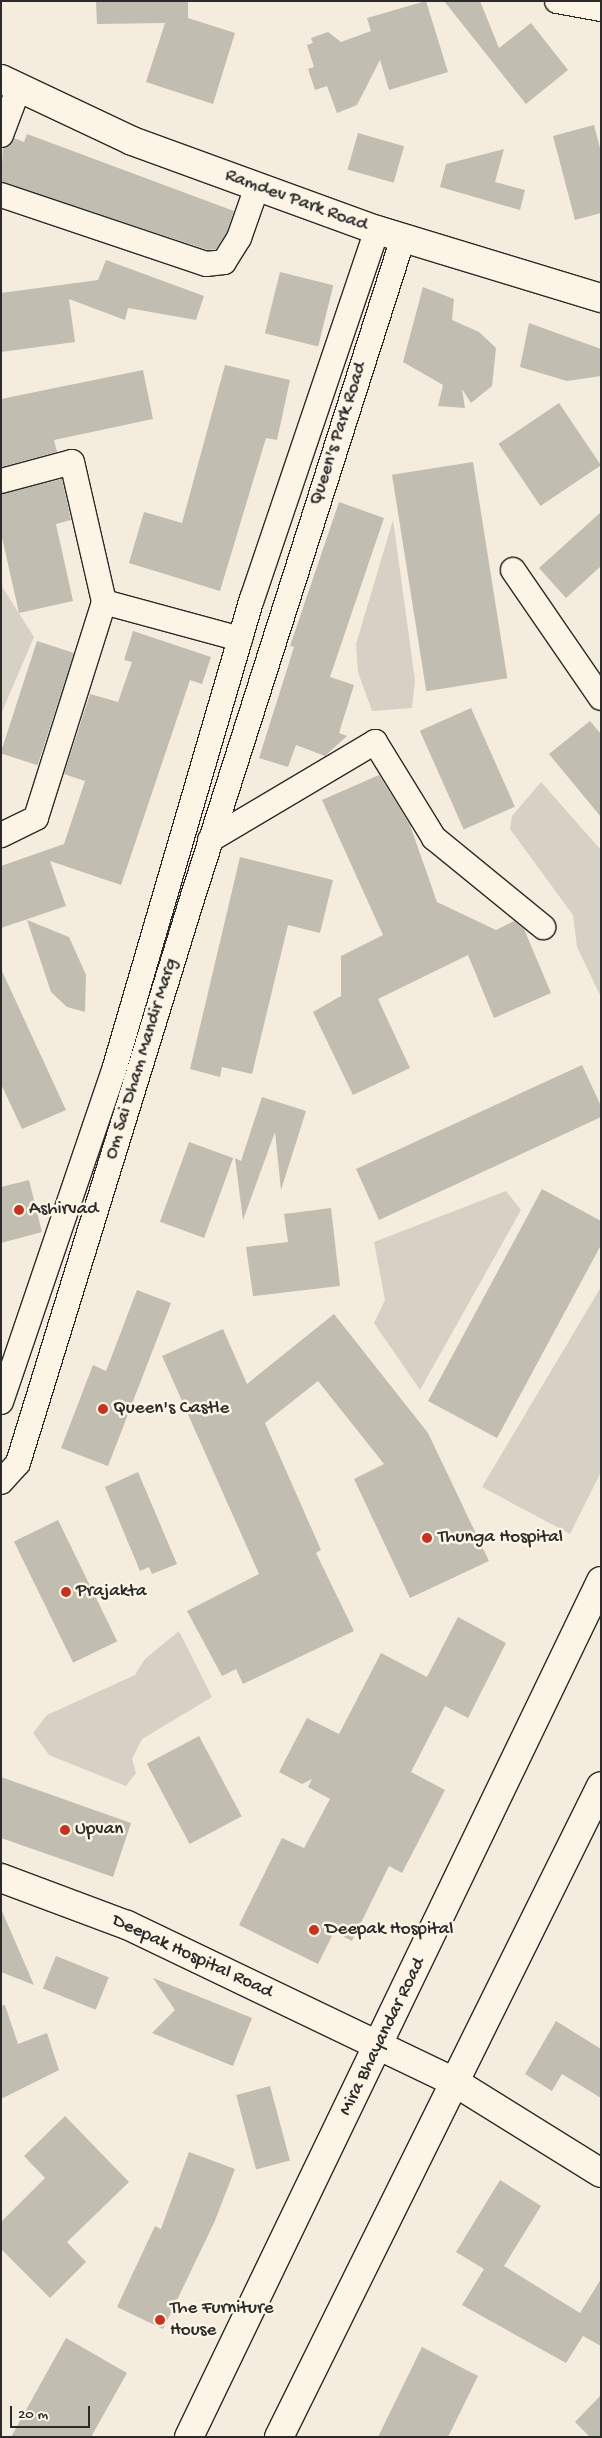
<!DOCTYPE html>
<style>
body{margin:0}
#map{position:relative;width:602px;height:2438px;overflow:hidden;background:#f4edde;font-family:"Gochi Hand",sans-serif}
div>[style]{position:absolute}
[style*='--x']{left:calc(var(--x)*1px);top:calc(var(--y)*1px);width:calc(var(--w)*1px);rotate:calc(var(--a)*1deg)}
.green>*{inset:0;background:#d6d1c4}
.building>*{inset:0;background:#c2bdb1;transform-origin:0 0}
.roads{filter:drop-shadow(1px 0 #2b2b2b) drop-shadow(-1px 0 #2b2b2b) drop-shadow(0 1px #2b2b2b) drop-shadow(0 -1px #2b2b2b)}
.street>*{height:24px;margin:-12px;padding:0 12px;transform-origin:12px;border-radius:12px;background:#fcf5e5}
.secondary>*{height:28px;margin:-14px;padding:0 14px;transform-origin:14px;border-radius:14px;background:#fcf5e5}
.primary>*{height:28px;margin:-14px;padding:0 14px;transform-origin:14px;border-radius:14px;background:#fcf5e5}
.dots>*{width:14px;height:14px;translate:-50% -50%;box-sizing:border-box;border:2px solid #fcf5e5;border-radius:50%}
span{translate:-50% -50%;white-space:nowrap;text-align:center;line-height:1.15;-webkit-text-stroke:5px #fcf5e5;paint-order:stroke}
.street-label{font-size:19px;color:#2b2b2b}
.poi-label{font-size:19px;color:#2b2b2b}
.left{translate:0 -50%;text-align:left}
.frame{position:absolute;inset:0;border:2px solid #2b2b2b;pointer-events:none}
.scale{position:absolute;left:10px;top:2406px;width:80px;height:22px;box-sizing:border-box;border:2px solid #2b2b2b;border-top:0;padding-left:6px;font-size:15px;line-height:18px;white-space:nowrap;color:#2b2b2b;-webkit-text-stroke:4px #fcf5e5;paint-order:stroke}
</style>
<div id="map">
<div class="green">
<div style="clip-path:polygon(393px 520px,415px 680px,412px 708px,372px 711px,358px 672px,356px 644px)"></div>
<div style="clip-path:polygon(1px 585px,34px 637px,1px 714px)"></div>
<div style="clip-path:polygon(541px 782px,601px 850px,601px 997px,577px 947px,573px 915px,510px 829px,512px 816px)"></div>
<div style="clip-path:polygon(506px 1191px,521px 1210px,420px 1390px,374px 1323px,385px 1300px,374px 1242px)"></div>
<div style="clip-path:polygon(601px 1287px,601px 1472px,570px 1534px,482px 1487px)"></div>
<div style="clip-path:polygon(179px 1631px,212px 1697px,142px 1739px,132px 1759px,136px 1773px,126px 1786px,49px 1755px,33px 1733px,47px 1715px,135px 1675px,145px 1659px)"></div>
</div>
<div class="building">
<div style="clip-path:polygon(96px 1px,188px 1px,188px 18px,235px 33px,213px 104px,146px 82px,165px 23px,97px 24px)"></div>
<div style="clip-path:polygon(426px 1px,448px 72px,389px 90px,380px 60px,357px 105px,337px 113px,327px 86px,315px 90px,308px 69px,314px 67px,307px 45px,313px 43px,311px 38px,328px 32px,341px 42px,371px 31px,367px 18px)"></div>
<div style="clip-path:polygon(444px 1px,480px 1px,499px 48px,531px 23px,568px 70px,526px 104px)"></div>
<div style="clip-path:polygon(594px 125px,601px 152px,601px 213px,575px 220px,553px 136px)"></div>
<div style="left:358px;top:133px;width:48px;height:38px;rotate:16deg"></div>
<div style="clip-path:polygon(27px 134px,234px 211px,227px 232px,216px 249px,208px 250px,1px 182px,3px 148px,14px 138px,24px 142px)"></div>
<div style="clip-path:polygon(504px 149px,495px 182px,525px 190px,520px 210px,440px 187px,446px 164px)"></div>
<div style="clip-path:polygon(106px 260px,204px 296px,196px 320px,128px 308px,125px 320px,69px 299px,75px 342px,1px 352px,1px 293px,98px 280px)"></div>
<div style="left:280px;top:272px;width:55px;height:63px;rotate:14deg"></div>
<div style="clip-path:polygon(423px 287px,454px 299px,452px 320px,479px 332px,496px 348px,492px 386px,471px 403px,462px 389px,465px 408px,438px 406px,443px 385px,403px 362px)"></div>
<div style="clip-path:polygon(529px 323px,601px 349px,601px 376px,567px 381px,520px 367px)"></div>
<div style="clip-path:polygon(225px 365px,290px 380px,277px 440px,266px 438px,220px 591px,129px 563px,144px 512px,182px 523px)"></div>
<div style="clip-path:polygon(143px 370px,153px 419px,54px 440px,57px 452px,1px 467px,1px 399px)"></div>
<div style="left:559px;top:403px;width:75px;height:73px;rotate:56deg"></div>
<div style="left:473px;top:462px;width:219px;height:82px;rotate:81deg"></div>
<div style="clip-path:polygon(62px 479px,71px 520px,56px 524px,73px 601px,19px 613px,1px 533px,1px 494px)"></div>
<div style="clip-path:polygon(339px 502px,384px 518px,330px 677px,354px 685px,339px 733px,347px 736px,325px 756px,296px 745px,288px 767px,259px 758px,294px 647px,290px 646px)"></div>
<div style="clip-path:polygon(601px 512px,601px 566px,566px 598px,539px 568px)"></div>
<div style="clip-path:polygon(133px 631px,211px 657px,202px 684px,190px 680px,121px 885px,50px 861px,66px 906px,1px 928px,1px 866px,64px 844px,85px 781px,64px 774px,90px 694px,118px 702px,132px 662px,124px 660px)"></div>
<div style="left:37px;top:641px;width:39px;height:118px;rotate:18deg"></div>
<div style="left:471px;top:708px;width:108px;height:56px;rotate:66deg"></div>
<div style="clip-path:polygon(590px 721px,601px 734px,601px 817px,549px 754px)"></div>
<div style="clip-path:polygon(379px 775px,410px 825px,437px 902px,496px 930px,514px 921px,524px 929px,551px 993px,494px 1018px,468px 955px,378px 999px,410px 1068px,353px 1095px,313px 1012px,341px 996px,341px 956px,383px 935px,322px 800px)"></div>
<div style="clip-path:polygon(240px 857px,333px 880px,320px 933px,288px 925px,252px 1074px,222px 1067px,220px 1077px,190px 1069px)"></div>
<div style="clip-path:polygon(27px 920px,69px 937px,86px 975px,85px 1012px,67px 1007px,51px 992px)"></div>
<div style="clip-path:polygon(1px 969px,66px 1110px,22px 1129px,1px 1084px)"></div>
<div style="clip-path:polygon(582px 1065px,601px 1106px,601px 1117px,379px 1220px,356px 1169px)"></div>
<div style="clip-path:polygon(262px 1097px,306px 1111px,281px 1190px,275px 1132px,243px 1220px,235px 1158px,241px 1161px)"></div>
<div style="left:189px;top:1142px;width:47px;height:85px;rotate:20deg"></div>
<div style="clip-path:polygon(29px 1180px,42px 1232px,1px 1243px,1px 1187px)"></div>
<div style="clip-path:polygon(542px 1189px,601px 1221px,601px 1245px,497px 1438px,428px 1401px)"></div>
<div style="clip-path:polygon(331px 1208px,340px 1286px,253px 1296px,246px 1247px,288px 1242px,284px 1214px)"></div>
<div style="clip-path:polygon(137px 1290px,171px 1303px,108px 1466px,61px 1448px,93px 1365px,106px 1371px)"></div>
<div style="clip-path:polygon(334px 1314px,428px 1433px,489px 1561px,410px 1598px,354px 1479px,384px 1464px,318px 1381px,265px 1423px,321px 1550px,316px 1553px,354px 1631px,243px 1684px,236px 1669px,222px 1676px,187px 1611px,259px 1574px,162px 1356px,223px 1329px,247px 1384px)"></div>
<div style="clip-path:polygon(138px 1472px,177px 1564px,152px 1574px,149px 1567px,140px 1571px,105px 1487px)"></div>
<div style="left:58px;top:1520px;width:135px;height:49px;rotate:64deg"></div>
<div style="clip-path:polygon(458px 1617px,506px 1643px,468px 1718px,445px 1706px,411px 1772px,445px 1790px,402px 1873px,389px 1866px,352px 1941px,334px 1932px,318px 1964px,239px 1925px,282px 1838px,304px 1848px,330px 1799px,308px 1787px,312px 1779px,302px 1784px,279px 1772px,307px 1718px,339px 1734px,381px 1653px,427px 1677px)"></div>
<div style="left:199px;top:1736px;width:91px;height:59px;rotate:62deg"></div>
<div style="clip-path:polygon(1px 1777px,131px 1823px,113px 1877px,1px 1838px)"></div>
<div style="clip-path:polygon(1px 1909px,34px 1985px,1px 1972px)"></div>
<div style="left:56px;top:1956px;width:57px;height:35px;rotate:22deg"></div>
<div style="clip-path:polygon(153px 1978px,252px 2018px,233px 2066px,152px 2033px,175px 2010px)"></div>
<div style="clip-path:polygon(5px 2005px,18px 2044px,47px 2033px,59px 2070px,1px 2099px,1px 2006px)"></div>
<div style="clip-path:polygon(556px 2021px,601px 2049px,601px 2098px,562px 2074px,552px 2091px,525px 2074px)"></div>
<div style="left:270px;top:2086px;width:77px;height:35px;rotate:75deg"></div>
<div style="clip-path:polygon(65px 2116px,129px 2182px,67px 2242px,86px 2262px,50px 2298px,1px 2249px,1px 2222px,45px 2178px,24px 2156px)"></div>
<div style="clip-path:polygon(189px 2152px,235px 2169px,214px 2223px,163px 2329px,117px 2307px,155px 2226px,161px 2229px)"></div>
<div style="clip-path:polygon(500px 2180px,541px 2206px,504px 2266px,580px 2313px,601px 2279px,601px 2346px,583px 2336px,566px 2363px,462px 2305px,484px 2269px,456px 2252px)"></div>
<div style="clip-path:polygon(66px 2338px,127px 2373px,91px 2437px,11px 2437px)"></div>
<div style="clip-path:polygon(422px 2347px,478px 2376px,448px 2437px,378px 2437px)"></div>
<div style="clip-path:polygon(601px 2395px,601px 2437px,590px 2437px,575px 2422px)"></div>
</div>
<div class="roads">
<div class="street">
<div style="--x:557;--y:1;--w:45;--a:10.3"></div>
<div style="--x:1;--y:135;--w:51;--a:-69.4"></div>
<div style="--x:1;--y:195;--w:216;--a:18.6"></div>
<div style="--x:206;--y:264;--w:18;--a:-6"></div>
<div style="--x:224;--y:262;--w:28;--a:-58"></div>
<div style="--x:239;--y:238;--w:54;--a:-70.6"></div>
<div style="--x:1;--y:481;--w:73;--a:-15"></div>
<div style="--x:72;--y:462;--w:144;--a:77.1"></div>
<div style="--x:104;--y:602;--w:226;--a:107.5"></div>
<div style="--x:36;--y:818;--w:39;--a:154"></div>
<div style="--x:513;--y:570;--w:155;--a:55.5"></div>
<div style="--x:104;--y:602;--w:141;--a:15.2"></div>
<div style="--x:210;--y:840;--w:192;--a:-30.7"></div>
<div style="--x:375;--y:742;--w:113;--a:58.4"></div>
<div style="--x:434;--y:838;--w:141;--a:39.2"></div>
<div style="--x:1;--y:1402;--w:351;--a:-71.2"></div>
<div style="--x:114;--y:1070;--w:491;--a:-73.7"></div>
<div style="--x:252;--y:599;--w:390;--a:-71.3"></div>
<div style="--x:1;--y:1482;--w:25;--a:-48"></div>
<div style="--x:18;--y:1463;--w:593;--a:-72.85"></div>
<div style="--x:193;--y:896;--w:691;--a:-72.3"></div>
</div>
<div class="secondary">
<div style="--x:1;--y:79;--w:145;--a:25.3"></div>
<div style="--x:132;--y:141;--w:261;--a:20"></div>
<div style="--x:377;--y:230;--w:234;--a:16.9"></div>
<div style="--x:1;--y:1878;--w:134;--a:20.5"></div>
<div style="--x:127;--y:1925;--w:361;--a:25.6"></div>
<div style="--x:453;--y:2081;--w:174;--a:31.9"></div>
</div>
<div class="primary">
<div style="--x:189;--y:2437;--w:950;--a:-64.3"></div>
<div style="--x:279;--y:2437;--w:726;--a:-63.68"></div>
</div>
</div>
<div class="dots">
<div style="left:19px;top:1210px;background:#c8321e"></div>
<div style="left:103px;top:1409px;background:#c8321e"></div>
<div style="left:427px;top:1538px;background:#c8321e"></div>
<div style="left:66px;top:1592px;background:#c8321e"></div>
<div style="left:65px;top:1830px;background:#c8321e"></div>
<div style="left:314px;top:1930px;background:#c8321e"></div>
<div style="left:160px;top:2320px;background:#c8321e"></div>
</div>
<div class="street-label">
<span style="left:296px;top:201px;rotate:20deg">Ramdev Park Road</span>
<span style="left:339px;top:434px;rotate:-72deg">Queen's Park Road</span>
<span style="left:142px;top:1059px;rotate:-73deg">Om Sai Dham Mandir Marg</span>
<span style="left:192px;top:1957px;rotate:25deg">Deepak Hospital Road</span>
<span style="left:383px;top:2037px;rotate:-64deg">Mira Bhayandar Road</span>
</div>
<div class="poi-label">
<span class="left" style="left:29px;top:1210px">Ashirvad</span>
<span class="left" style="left:113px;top:1409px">Queen's Castle</span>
<span class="left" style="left:438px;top:1538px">Thunga Hospital</span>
<span class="left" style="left:76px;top:1592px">Prajakta</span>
<span class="left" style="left:75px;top:1830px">Upvan</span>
<span class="left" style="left:325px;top:1930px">Deepak Hospital</span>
<span class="left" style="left:170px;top:2320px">The Furniture<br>House</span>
</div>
<div class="frame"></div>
<div class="scale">20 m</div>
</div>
